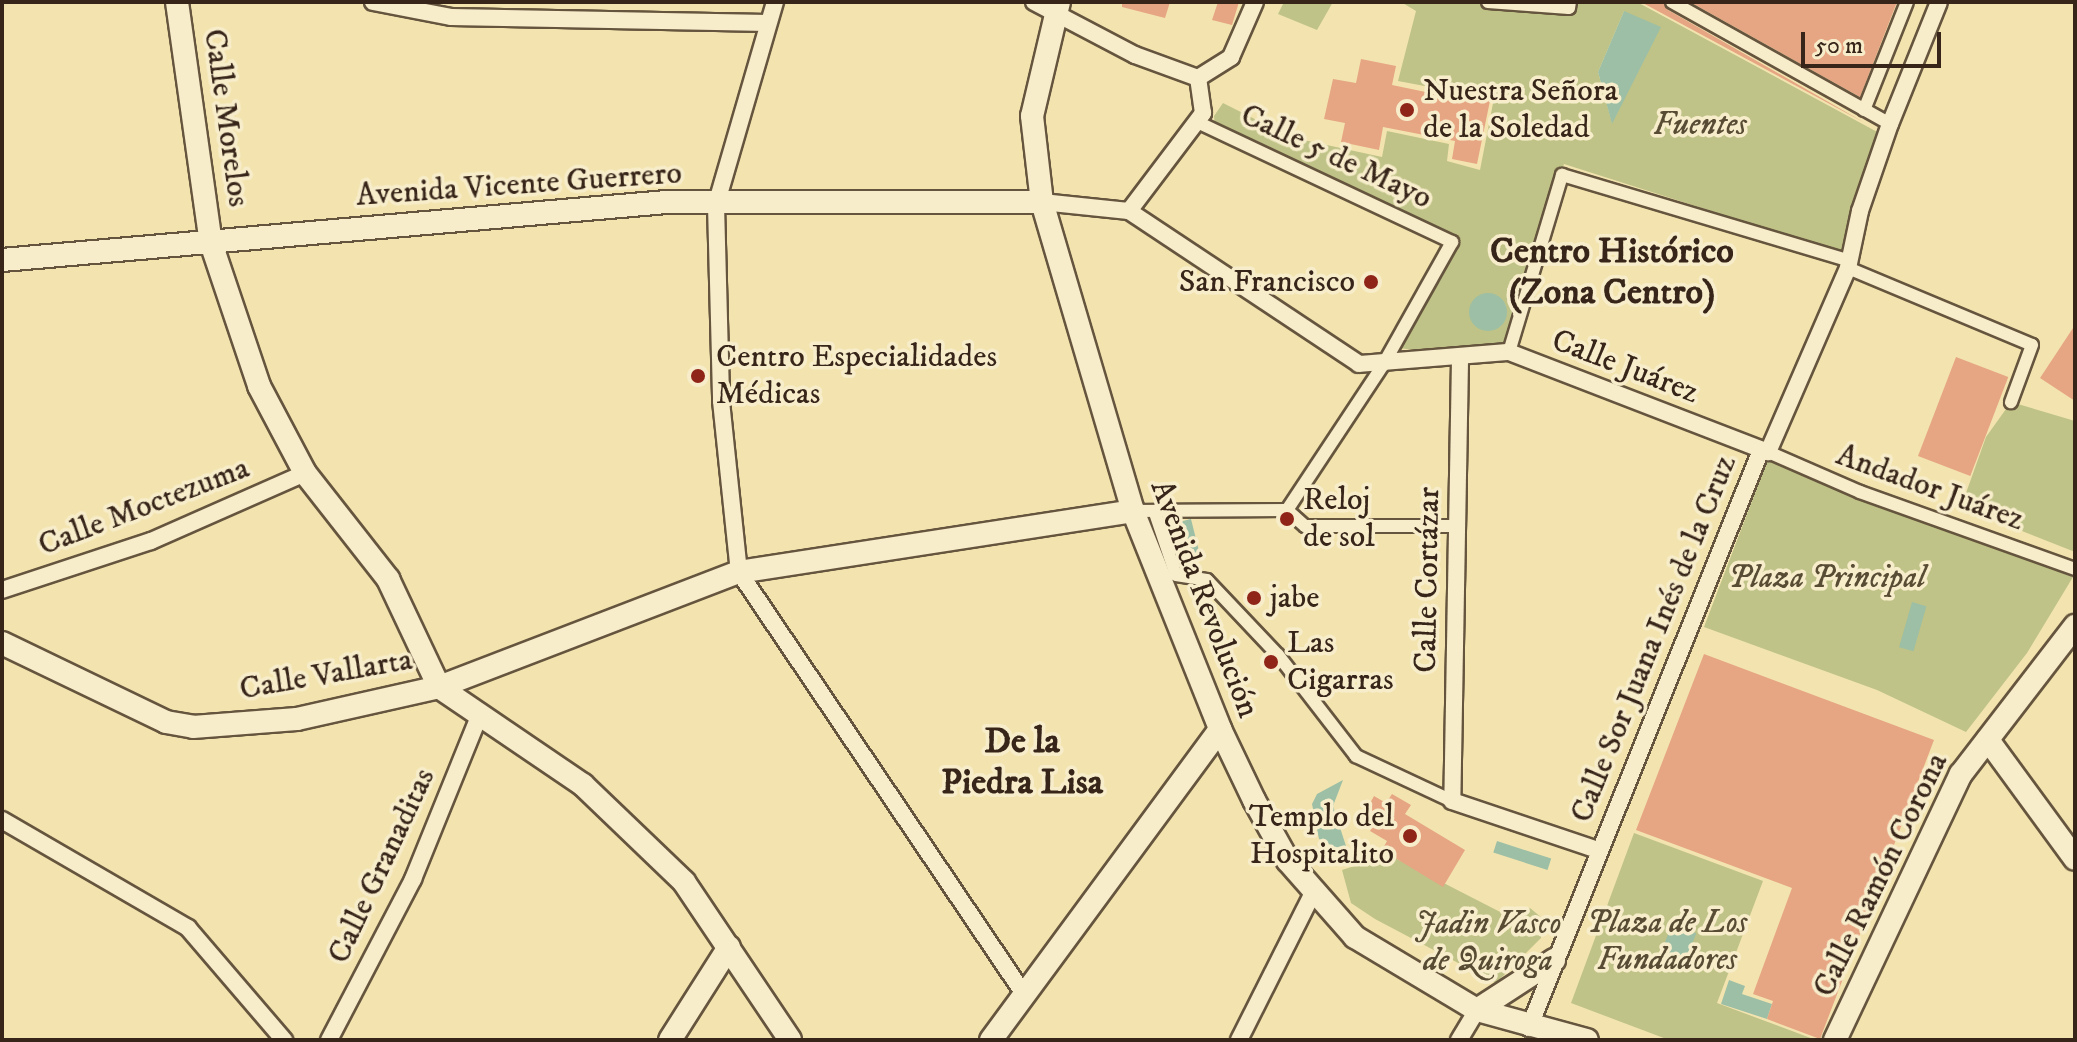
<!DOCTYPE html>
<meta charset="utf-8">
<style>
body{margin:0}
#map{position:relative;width:2077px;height:1042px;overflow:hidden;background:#f3e4af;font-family:"IM FELL DW Pica",serif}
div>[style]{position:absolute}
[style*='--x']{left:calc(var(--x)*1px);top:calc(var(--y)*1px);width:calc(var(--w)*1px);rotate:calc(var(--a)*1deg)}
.green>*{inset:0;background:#bfc387}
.water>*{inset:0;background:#9dbfa5;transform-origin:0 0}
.round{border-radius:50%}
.building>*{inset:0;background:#e6a583;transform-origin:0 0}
.roads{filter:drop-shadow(2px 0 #66553e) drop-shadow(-2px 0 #66553e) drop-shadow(0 2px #66553e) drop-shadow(0 -2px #66553e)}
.pedestrian>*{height:12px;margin:-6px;padding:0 6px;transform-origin:6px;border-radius:6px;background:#f7edcb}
.minor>*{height:16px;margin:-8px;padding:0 8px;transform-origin:8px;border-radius:8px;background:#f7edcb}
.tertiary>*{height:22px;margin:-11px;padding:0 11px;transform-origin:11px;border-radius:11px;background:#f7edcb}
.dots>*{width:22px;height:22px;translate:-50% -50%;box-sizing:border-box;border:4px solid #f7edcb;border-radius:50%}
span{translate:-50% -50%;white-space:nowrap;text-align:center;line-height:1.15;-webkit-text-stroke:7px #f7edcb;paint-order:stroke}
.poi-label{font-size:32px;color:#372519}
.left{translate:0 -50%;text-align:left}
.right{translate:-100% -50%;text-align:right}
.street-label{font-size:32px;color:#372519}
.park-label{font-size:32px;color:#594c34;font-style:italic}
.quarter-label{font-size:36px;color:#372519;font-weight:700}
.frame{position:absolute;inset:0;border:4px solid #372519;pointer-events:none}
.scale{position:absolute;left:1801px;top:32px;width:140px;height:36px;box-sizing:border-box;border:4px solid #372519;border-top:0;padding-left:10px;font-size:24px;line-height:28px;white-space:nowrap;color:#372519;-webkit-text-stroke:6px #f7edcb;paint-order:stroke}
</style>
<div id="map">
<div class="green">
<div style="clip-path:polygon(1284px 2px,1333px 2px,1317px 30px,1278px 14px)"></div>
<div style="clip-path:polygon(evenodd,1401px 2px,1637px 2px,1881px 134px,1843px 253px,1564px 164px,1508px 343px,1452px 355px,1399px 348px,1452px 242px,1215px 126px,1214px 116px,1223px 103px,1290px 137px,1382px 157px,1387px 131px,1449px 144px,1447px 161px,1480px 170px,1496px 88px,1465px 85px,1462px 93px,1398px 81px,1416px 11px,1401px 2px,1624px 11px,1612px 123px,1598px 72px,1624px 11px,1401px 2px,1476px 299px,1506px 305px,1500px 327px,1477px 327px,1470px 310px,1476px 299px)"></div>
<div style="clip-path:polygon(2011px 402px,2075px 421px,2075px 552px,1961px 507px,1986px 437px)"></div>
<div style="clip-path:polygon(1768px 459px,2073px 577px,2027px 653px,1966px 732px,1877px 690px,1704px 627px)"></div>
<div style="clip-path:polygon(1634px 833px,1763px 881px,1717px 1003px,1816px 1040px,1669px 1040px,1571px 1003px)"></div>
<div style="clip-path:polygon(1389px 855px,1510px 917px,1530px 908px,1542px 918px,1541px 938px,1496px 983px,1375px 919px,1351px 903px,1342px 870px)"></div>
</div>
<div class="water">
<div style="clip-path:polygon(1624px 11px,1661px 27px,1612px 124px,1598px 72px)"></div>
<div class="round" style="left:1469px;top:293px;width:38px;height:38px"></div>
<div style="left:1191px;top:519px;width:36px;height:23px;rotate:76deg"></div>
<div style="left:1912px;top:602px;width:15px;height:47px;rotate:16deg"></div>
<div style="clip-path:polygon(1343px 780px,1333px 806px,1346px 846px,1336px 848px,1319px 839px,1312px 804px,1317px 794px)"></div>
<div style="left:1497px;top:841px;width:57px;height:12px;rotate:18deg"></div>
<div style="left:1672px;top:924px;width:26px;height:28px;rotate:21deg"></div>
<div style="clip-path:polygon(1729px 980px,1745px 986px,1742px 994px,1772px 1004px,1767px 1019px,1721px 1004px)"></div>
</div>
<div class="building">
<div style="clip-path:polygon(1122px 2px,1170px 2px,1165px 18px,1122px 7px)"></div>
<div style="clip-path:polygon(1218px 2px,1239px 2px,1232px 25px,1212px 20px)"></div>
<div style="clip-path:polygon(1641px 2px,1663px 2px,1668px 10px,1865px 123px)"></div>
<div style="clip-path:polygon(1690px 2px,1897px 2px,1860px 97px)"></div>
<div style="clip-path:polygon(1361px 59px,1396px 66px,1392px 85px,1469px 101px,1471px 87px,1492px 91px,1477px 164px,1452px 159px,1455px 141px,1383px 127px,1379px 150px,1341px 142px,1345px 123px,1324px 119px,1333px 79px,1356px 83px)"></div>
<div style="clip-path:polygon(2075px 325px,2075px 401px,2040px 378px)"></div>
<div style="left:1956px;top:357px;width:56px;height:106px;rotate:21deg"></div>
<div style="clip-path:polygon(1704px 654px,1934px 740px,1820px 1039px,1767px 1019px,1773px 1001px,1753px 994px,1792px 888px,1636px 830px)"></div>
<div style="clip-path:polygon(1392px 794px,1411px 805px,1405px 814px,1465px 850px,1443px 887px,1382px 850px,1387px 841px,1370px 831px,1375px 823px,1363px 816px,1374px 796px,1386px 803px)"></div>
</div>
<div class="roads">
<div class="pedestrian">
<div style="--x:1488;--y:2;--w:81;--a:4.2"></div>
<div style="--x:1569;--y:8;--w:6;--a:-81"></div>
<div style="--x:1672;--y:2;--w:250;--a:29.2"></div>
<div style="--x:1864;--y:110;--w:116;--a:-68.3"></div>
<div style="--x:1197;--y:122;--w:282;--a:25.2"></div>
<div style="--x:1452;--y:242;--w:141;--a:119.3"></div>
<div style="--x:1383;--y:365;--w:174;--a:123.5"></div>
<div style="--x:1848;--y:268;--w:199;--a:22.7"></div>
<div style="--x:2032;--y:345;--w:61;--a:110.2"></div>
<div style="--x:1509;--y:352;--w:185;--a:-73.3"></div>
<div style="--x:1562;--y:175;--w:301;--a:16.6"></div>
<div style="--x:1768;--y:452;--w:100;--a:23.5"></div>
<div style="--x:1860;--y:492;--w:228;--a:19.7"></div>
<div style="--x:1133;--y:511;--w:154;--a:-0.4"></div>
<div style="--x:1287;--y:510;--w:24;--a:42"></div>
<div style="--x:1305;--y:526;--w:151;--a:0"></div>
<div style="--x:1155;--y:513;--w:65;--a:71.3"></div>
<div style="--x:1176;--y:575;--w:31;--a:9"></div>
<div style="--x:1207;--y:580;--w:103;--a:46.6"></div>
<div style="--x:1278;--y:655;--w:128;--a:52.3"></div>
<div style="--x:1356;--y:756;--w:106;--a:25.1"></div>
</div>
<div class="minor">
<div style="--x:373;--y:2;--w:79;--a:10.9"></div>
<div style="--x:451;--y:17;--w:317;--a:1.1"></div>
<div style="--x:775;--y:2;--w:211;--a:106.2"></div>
<div style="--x:716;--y:205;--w:196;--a:88.5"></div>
<div style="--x:721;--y:401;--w:172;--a:84"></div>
<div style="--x:739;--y:572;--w:509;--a:55.97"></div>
<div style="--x:1034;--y:2;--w:114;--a:27.7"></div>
<div style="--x:1135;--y:55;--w:67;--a:20.1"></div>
<div style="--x:1198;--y:78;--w:39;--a:-32"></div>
<div style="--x:1231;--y:57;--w:60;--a:-66.4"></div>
<div style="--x:1042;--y:202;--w:87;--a:5.9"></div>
<div style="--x:1129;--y:211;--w:276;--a:33.6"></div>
<div style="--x:1359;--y:364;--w:150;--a:-4.6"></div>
<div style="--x:1509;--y:352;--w:278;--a:21.1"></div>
<div style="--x:1768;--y:452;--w:201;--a:-66.5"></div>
<div style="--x:1848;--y:268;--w:58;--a:-78.1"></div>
<div style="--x:1860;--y:211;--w:92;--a:-71"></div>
<div style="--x:1890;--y:124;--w:131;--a:-68.1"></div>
<div style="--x:1129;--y:211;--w:123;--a:-52.9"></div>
<div style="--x:1203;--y:113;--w:35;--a:-98"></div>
<div style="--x:1460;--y:360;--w:441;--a:91"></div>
<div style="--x:1452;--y:801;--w:154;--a:18.6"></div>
<div style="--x:2;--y:590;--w:157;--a:-18.2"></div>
<div style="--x:151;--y:541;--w:168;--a:-23.8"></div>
<div style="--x:2;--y:820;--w:215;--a:30.1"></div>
<div style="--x:188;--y:928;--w:148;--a:49.4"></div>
<div style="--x:1529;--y:1028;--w:623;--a:-68.13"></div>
<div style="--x:329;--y:1040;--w:182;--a:-62.4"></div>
<div style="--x:413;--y:879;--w:178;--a:-67.9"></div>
<div style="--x:1239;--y:1040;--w:167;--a:-63.3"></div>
<div style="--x:1459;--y:1040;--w:35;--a:-59"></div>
</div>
<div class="tertiary">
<div style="--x:177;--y:2;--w:243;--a:82"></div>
<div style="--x:211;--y:243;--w:151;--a:71.4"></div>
<div style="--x:259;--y:386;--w:98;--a:62.1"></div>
<div style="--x:305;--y:473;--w:135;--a:51.9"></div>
<div style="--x:388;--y:579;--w:119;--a:64.7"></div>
<div style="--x:439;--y:687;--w:174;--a:34.2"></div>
<div style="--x:583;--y:785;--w:140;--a:43.8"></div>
<div style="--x:684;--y:882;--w:190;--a:56.1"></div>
<div style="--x:1059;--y:2;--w:117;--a:103.3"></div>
<div style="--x:1032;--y:116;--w:87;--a:83.4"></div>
<div style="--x:1042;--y:202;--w:322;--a:73.6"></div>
<div style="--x:1133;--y:511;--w:235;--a:68.2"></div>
<div style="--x:1220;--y:729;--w:79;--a:64.4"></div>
<div style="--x:1254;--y:800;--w:70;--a:60.9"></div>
<div style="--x:1288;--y:861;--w:101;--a:48.6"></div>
<div style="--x:1355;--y:937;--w:142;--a:30.9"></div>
<div style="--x:1477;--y:1010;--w:114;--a:15.3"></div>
<div style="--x:2;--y:260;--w:667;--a:-4.99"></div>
<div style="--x:666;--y:202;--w:376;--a:0"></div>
<div style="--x:2;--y:643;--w:182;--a:25.7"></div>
<div style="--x:166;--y:722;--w:27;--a:10"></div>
<div style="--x:193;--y:727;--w:104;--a:-4.4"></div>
<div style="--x:297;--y:719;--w:146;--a:-12.7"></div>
<div style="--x:439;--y:687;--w:321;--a:-21"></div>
<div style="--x:739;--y:572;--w:399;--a:-8.8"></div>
<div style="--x:1988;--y:740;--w:147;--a:53.8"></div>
<div style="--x:1477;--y:1010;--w:92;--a:-33"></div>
<div style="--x:670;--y:1040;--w:110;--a:-57.6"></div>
<div style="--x:991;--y:1040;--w:386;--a:-53.6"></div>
<div style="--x:1835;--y:1040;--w:294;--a:-64.7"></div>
<div style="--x:1961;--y:774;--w:187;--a:-52.4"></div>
</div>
</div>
<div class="dots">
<div style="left:1407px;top:110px;background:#8f2418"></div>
<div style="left:1371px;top:282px;background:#8f2418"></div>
<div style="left:698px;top:376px;background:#8f2418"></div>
<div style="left:1287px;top:519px;background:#8f2418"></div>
<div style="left:1254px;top:598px;background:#8f2418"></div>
<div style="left:1271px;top:662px;background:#8f2418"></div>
<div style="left:1410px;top:836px;background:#8f2418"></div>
</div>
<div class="poi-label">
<span class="left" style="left:1423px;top:110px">Nuestra Señora<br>de la Soledad</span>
<span class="right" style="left:1355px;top:282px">San Francisco</span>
<span class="left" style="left:716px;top:376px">Centro Especialidades<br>Médicas</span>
<span class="left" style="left:1303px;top:519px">Reloj<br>de sol</span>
<span class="left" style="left:1270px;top:598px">jabe</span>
<span class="left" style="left:1287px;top:662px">Las<br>Cigarras</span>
<span class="right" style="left:1394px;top:836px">Templo del<br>Hospitalito</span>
</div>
<div class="street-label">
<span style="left:226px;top:118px;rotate:82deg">Calle Morelos</span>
<span style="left:1336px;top:157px;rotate:25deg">Calle 5 de Mayo</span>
<span style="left:519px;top:185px;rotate:-4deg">Avenida Vicente Guerrero</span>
<span style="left:1625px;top:367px;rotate:21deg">Calle Juárez</span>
<span style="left:1930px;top:488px;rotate:20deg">Andador Juárez</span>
<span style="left:144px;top:507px;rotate:-21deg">Calle Moctezuma</span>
<span style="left:1428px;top:580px;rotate:-89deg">Calle Cortázar</span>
<span style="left:1204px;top:599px;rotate:69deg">Avenida Revolución</span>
<span style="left:1654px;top:639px;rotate:-68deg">Calle Sor Juana Inés de la Cruz</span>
<span style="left:326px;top:675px;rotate:-10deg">Calle Vallarta</span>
<span style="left:382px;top:866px;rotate:-65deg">Calle Granaditas</span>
<span style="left:1881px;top:875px;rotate:-64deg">Calle Ramón Corona</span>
</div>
<div class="park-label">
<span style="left:1700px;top:125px">Fuentes</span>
<span style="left:1827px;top:578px">Plaza Principal</span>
<span style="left:1667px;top:942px">Plaza de Los<br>Fundadores</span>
<span style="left:1488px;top:943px">Jadin Vasco<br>de Quiroga</span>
</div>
<div class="quarter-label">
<span style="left:1612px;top:272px">Centro Histórico<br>(Zona Centro)</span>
<span style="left:1022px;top:762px">De la<br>Piedra Lisa</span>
</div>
<div class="frame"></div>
<div class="scale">50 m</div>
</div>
